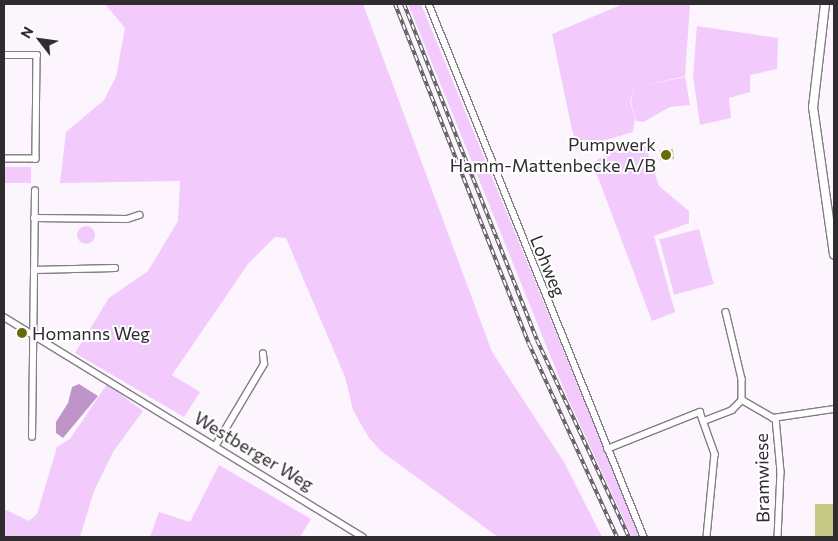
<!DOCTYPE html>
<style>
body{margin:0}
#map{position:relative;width:838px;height:541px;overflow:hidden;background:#fcf5fd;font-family:Commissioner,sans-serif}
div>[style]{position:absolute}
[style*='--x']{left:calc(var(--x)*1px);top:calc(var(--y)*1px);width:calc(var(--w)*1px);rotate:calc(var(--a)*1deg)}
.green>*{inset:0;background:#f2cafc;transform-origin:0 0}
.round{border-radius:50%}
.water>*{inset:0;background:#bf95c9}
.building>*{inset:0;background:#c6c986;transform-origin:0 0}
.roads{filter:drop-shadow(1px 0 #837d84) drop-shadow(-1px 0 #837d84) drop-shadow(0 1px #837d84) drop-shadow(0 -1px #837d84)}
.minor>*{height:5.5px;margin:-2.75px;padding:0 2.75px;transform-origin:2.75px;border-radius:2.75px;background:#fff}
.secondary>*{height:8px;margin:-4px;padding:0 4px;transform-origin:4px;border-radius:4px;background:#fff}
.rail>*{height:4px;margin-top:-2px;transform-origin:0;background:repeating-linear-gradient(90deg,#fff 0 5.5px,#5c595d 0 11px);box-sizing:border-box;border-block:1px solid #5c595d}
.dots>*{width:14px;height:14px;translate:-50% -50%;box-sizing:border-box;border:2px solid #fff;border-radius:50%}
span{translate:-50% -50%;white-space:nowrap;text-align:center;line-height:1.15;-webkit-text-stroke:4px #fff;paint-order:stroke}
.poi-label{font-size:18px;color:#2f2c2f}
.right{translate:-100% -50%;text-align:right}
.left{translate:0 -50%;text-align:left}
.street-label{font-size:18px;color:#2f2c2f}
.frame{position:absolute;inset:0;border:5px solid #2f2c2f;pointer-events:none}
.north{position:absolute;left:15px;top:15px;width:50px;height:50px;-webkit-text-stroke:4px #fff;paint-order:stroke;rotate:300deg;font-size:14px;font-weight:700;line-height:20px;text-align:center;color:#2f2c2f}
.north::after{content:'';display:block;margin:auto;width:18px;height:22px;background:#2f2c2f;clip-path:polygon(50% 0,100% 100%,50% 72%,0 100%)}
</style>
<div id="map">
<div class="green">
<div style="clip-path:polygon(105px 4px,363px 4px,492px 352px,564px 462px,602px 537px,498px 537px,381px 451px,369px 438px,353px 410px,345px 377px,286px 238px,275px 237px,248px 264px,172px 375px,200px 392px,184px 417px,75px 353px,109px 298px,148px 271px,178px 221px,180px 181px,60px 183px,66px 132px,104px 100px,116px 77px,125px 28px)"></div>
<div style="clip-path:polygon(408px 4px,421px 4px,640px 537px,632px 537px,565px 392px)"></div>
<div style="clip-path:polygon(623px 4px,690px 4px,685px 76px,643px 86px,685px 77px,690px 105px,670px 107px,643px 122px,636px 121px,631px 102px,634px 87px,630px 102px,635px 118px,633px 132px,576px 149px,552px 34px)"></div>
<div style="clip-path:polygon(697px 26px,778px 38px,777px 69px,750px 75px,750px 92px,729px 98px,731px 118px,700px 125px,693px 76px)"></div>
<div style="clip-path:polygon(633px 144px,646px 147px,659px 186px,689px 211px,689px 223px,654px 236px,675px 312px,652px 321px,596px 172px,597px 160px,614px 149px)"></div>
<div style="left:4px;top:167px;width:27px;height:16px"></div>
<div class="round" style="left:77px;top:226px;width:18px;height:18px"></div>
<div style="left:699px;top:229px;width:57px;height:41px;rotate:75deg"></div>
<div style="clip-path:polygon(107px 384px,143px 411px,113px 452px,94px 491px,80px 537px,4px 537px,4px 509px,29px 521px,37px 514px,57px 447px,70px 439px)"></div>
<div style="clip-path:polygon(219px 465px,311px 519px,300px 537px,150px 537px,159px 512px,190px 522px)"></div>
</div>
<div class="water">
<div style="clip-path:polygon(79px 384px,98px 396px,63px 438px,56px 433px,56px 422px,68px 403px,72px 387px)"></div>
</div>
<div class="building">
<div style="left:673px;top:149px;width:10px;height:14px;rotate:84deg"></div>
<div style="left:815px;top:504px;width:19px;height:33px"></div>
</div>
<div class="roads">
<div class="minor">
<div style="--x:429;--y:4;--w:575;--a:68.03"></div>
<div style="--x:4;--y:55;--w:33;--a:0"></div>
<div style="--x:37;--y:55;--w:104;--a:90.6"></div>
<div style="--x:36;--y:159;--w:32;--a:180"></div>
<div style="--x:34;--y:218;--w:93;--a:0.6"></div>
<div style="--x:127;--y:219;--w:13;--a:-18"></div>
<div style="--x:34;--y:270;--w:81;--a:-1.4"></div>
<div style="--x:726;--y:312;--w:69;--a:76.6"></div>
<div style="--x:742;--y:379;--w:21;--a:90"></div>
<div style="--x:742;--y:400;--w:36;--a:30"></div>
<div style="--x:773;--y:418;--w:62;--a:-8.4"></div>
<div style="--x:4;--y:317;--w:421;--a:31.5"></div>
<div style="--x:776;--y:418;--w:54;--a:84.7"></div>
<div style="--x:781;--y:472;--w:65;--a:92.6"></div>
<div style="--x:704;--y:421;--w:30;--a:-21"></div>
<div style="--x:732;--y:410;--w:14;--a:-45"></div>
<div style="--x:32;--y:437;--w:246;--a:-89.3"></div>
<div style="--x:216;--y:445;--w:94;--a:-59.3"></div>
<div style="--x:264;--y:364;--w:10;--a:-96"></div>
<div style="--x:607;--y:449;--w:100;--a:-21.7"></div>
<div style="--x:700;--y:412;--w:45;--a:70.3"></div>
<div style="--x:715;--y:454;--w:83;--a:95.5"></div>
</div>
<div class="secondary">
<div style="--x:825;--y:4;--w:104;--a:96.6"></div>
<div style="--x:813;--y:107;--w:149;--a:81.9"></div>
</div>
</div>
<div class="rail">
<div style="--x:395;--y:4;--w:365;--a:68.5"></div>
<div style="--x:529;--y:344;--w:212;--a:65.5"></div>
<div style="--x:404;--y:4;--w:361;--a:68.4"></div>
<div style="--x:537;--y:340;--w:217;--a:65"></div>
</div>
<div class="dots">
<div style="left:666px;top:155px;background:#696907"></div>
<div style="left:22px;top:333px;background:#696907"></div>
</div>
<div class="poi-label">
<span class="right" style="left:656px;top:155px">Pumpwerk<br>Hamm-Mattenbecke A/B</span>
<span class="left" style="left:32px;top:333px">Homanns Weg</span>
</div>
<div class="street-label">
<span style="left:548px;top:266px;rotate:68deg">Lohweg</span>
<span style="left:254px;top:451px;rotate:31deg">Westberger Weg</span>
<span style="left:762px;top:478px;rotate:-91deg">Bramwiese</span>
</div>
<div class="frame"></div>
<div class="north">N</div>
</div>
